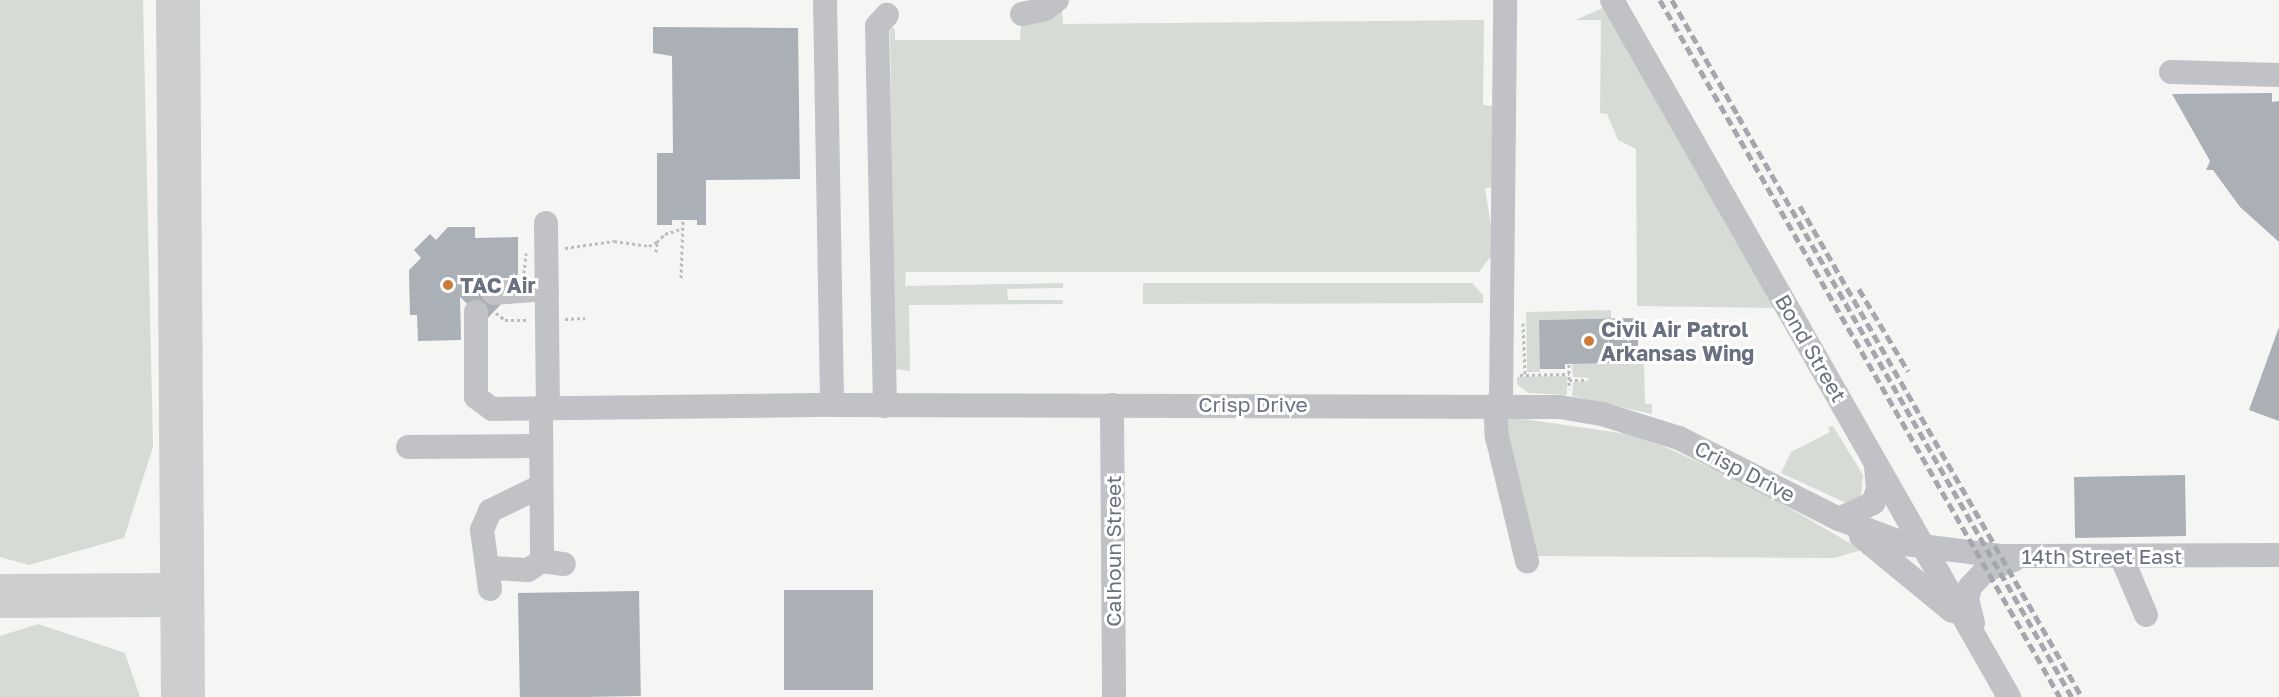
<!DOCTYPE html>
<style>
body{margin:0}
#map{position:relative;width:2279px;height:697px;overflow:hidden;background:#f5f6f3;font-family:"Golos Text",sans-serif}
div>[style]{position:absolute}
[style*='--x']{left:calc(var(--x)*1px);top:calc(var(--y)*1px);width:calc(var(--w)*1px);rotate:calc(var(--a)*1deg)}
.green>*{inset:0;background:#d6dcd5}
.taxiway>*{height:44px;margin:-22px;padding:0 22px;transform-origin:22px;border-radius:22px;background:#ccced0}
.building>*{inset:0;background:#abafb6;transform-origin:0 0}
.path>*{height:3px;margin-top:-1.5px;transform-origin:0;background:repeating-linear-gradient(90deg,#babcbe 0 3px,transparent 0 6px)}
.minor>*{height:24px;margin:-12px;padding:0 12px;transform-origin:12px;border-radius:12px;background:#c0c2c6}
.rail>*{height:4.5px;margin-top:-2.25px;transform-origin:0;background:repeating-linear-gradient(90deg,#a4a7ad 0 9px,transparent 0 13.5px)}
.dots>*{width:16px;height:16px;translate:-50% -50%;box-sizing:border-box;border:3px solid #fff;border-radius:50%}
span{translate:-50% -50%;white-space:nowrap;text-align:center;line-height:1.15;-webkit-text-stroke:6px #fff;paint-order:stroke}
.poi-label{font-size:21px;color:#697180;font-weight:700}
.left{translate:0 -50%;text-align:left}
.street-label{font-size:21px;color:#697180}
</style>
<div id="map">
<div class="green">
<div style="clip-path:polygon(0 0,143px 0,153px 447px,124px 538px,29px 565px,0 557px)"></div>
<div style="clip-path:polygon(1605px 7px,1777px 308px,1637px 306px,1636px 149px,1618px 140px,1607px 114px,1600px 113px,1601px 20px,1575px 20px)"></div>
<div style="clip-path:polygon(1062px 8px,1063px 24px,1484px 20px,1483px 105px,1494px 106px,1494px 187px,1485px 188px,1495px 251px,1479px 272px,906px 272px,905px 286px,1063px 283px,1063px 288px,1007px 289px,1008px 300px,1063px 300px,1063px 304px,909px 305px,910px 371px,894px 369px,890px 27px,895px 29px,895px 40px,1020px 40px,1021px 25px)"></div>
<div style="clip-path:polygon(1143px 283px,1472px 283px,1483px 295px,1483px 303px,1143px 304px)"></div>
<div style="clip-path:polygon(1611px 310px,1611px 319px,1540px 320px,1540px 372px,1527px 372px,1526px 312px)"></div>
<div style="clip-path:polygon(1644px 363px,1645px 404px,1652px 404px,1652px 414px,1572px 396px,1573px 382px,1588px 381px,1589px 378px,1573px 377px,1572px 364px)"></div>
<div style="clip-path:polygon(1567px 376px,1567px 395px,1528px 393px,1517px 384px,1517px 377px)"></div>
<div style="clip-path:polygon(1504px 416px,1641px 436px,1753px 487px,1862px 550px,1834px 558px,1532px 556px)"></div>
<div style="clip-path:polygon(1833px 426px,1863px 475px,1861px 496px,1846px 503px,1781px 473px,1791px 452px,1830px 432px,1828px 427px)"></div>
<div style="clip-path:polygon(38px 624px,125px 653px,140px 697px,0 697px,0 636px)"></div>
</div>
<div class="taxiway">
<div style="--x:178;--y:0;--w:697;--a:89.59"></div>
<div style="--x:0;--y:596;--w:182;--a:-0.3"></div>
</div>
<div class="building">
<div style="clip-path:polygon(653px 27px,798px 28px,800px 179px,706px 180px,706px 225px,697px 225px,697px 220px,672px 220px,672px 225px,657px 225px,657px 153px,673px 153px,672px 56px,653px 53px)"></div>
<div style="clip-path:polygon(2272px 93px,2272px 102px,2279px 101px,2279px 242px,2240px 207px,2213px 170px,2206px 170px,2210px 161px,2172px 94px)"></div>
<div style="clip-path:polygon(448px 227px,475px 227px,475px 238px,518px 237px,518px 278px,478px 278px,504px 301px,485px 321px,460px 297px,461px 340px,418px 341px,417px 315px,410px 315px,409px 270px,421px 258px,414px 250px,430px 234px,436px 240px)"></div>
<div style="clip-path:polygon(1638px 318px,1638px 363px,1565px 364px,1565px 369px,1540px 369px,1539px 320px)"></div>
<div style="clip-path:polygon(2279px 327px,2279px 421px,2249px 410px)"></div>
<div style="left:2185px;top:475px;width:61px;height:111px;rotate:89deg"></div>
<div style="left:784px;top:590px;width:89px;height:100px"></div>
<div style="left:639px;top:591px;width:105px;height:121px;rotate:89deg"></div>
</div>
<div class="path">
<div style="--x:565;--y:248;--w:49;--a:-8.1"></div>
<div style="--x:614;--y:241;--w:35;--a:8"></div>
<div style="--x:649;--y:246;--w:9;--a:-27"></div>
<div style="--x:656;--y:252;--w:10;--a:-84"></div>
<div style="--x:657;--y:242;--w:11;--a:-45"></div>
<div style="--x:665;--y:234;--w:19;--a:-18"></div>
<div style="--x:524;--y:273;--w:20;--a:-84"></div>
<div style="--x:681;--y:278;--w:58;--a:-88"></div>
<div style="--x:496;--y:313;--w:11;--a:38"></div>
<div style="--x:505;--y:320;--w:24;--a:0"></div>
<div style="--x:565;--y:319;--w:20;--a:-3"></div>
<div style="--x:1523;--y:323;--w:52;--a:87.8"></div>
<div style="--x:1569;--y:364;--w:25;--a:90"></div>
<div style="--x:1520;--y:375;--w:49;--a:-1.2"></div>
<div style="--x:1569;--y:380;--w:18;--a:0"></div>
</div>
<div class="minor">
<div style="--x:825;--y:0;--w:405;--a:89"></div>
<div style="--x:832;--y:405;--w:728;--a:0.16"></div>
<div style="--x:1560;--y:407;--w:43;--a:9.5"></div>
<div style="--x:1602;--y:414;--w:81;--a:17.3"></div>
<div style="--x:1679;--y:438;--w:179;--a:26.9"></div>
<div style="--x:1839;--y:519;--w:71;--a:20.7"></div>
<div style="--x:1905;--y:544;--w:98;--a:7.1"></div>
<div style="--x:2002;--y:556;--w:277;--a:-0.2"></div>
<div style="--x:1612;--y:0;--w:802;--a:60.33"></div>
<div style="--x:1022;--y:14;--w:24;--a:-12"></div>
<div style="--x:1045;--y:9;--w:15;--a:-37"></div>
<div style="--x:2171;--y:72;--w:108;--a:1.6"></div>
<div style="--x:546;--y:223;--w:184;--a:89.4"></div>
<div style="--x:494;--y:293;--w:53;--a:-4.3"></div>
<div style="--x:476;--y:312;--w:85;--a:90"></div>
<div style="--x:476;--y:397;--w:20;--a:37"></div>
<div style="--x:492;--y:409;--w:340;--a:-0.7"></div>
<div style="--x:1495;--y:404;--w:33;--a:87"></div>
<div style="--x:1497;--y:437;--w:128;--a:76.4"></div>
<div style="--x:1501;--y:404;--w:404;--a:-89.4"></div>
<div style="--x:1112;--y:405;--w:292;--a:89.6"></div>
<div style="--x:885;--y:406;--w:380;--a:-91.2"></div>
<div style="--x:877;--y:26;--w:15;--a:-48"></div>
<div style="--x:541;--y:407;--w:154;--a:89.6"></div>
<div style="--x:408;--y:447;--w:133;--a:-0.4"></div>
<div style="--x:1839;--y:519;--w:38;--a:-25"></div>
<div style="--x:1873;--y:503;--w:15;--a:-70"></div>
<div style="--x:1878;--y:489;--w:24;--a:-95"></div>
<div style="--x:1861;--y:536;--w:118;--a:39.5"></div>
<div style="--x:2121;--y:556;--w:64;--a:67"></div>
<div style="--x:490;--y:568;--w:38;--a:3"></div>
<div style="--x:528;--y:570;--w:17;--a:-33"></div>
<div style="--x:542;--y:561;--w:22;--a:8"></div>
<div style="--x:490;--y:589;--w:60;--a:-97.7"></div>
<div style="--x:482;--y:530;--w:21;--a:-67"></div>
<div style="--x:490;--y:511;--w:57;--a:-26.1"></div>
<div style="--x:1973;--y:623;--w:25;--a:-104"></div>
<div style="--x:1967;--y:599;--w:12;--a:-76"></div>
<div style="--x:1970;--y:587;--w:23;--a:-47"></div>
<div style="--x:1986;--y:570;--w:30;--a:-20"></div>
</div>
<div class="rail">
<div style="--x:1660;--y:0;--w:804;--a:60.15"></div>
<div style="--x:1672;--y:0;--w:141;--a:60.2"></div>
<div style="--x:1738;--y:116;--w:670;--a:60.11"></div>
<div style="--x:1800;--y:206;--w:566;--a:60.13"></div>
<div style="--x:1859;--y:289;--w:96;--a:59.1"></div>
</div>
<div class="dots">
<div style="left:448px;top:285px;background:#cd7b3c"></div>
<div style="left:1589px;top:341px;background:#cd7b3c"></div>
</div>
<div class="poi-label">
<span class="left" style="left:460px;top:285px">TAC Air</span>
<span class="left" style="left:1601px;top:341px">Civil Air Patrol<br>Arkansas Wing</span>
</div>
<div class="street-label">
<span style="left:1811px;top:348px;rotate:60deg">Bond Street</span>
<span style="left:1253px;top:404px">Crisp Drive</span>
<span style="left:1745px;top:471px;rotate:27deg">Crisp Drive</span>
<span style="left:1113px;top:551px;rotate:-90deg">Calhoun Street</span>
<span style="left:2102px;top:556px">14th Street East</span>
</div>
</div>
